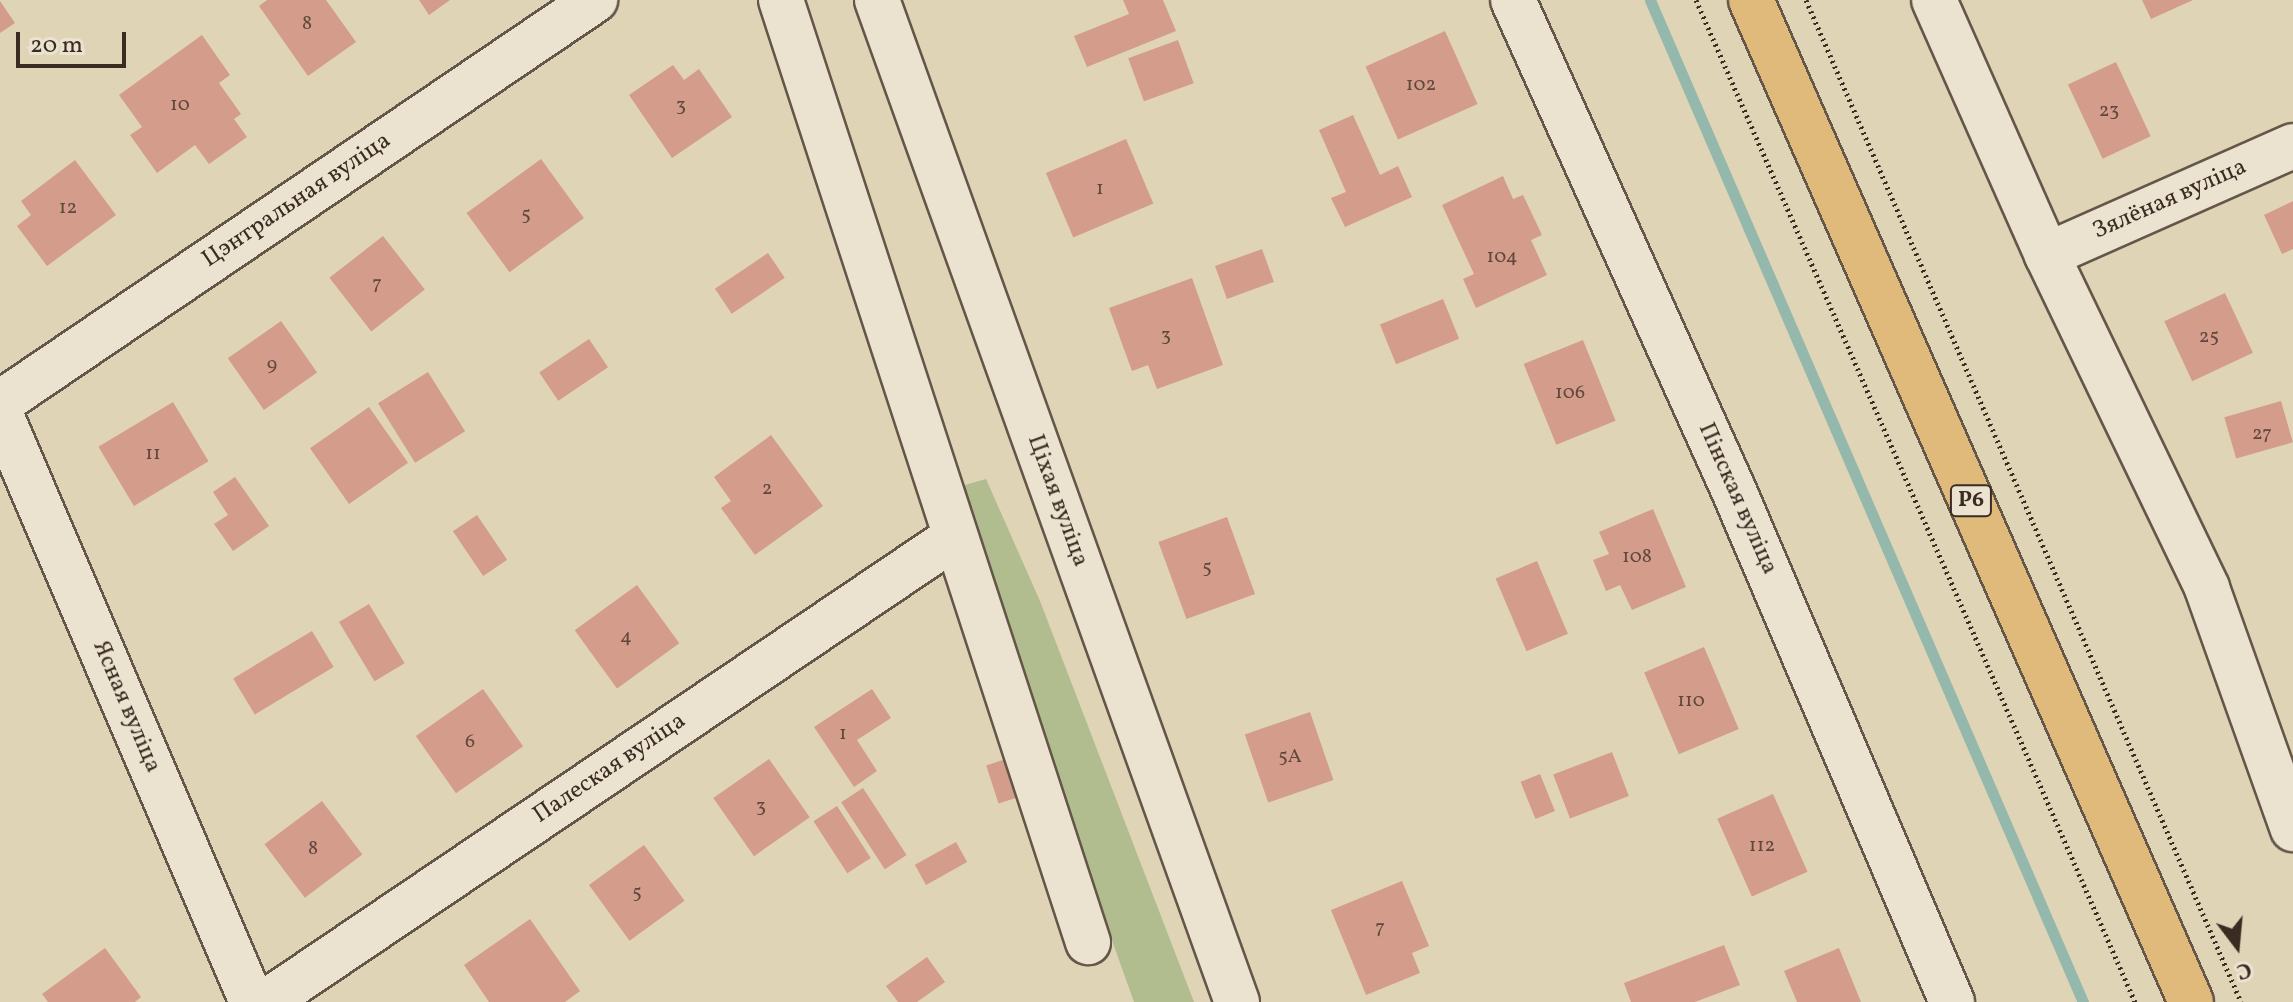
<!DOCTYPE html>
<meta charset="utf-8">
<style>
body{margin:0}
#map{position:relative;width:2293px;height:1002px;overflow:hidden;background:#e0d4b6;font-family:Vollkorn,serif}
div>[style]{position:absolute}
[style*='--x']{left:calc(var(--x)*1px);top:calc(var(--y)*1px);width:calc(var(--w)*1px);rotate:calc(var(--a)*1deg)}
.green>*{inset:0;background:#b1bd8f}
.stream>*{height:11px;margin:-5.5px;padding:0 5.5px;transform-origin:5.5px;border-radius:5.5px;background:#94b8ab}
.building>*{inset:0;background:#d49c8b;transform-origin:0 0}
.path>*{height:5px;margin-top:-2.5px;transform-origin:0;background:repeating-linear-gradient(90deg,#3b2c23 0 2px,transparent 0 6px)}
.roads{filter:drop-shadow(2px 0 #645648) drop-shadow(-2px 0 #645648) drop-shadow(0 2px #645648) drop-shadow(0 -2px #645648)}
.minor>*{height:44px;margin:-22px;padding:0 22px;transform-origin:22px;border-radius:22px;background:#ebe3d0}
.major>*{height:44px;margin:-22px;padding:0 22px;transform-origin:22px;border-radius:22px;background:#e0ba7b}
span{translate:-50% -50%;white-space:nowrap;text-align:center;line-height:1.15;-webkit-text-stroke:6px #ebe3d0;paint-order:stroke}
.number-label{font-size:20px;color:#61483d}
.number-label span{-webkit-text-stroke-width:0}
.shield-label span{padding:2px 6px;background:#ebe3d0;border:2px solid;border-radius:6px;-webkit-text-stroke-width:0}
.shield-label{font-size:22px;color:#3b2c23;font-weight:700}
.street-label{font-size:24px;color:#3b2c23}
.north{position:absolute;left:2197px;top:906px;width:80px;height:80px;-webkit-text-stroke:6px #ebe3d0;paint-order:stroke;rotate:164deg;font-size:22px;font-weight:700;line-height:32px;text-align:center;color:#3b2c23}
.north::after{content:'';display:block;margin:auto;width:28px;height:36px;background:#3b2c23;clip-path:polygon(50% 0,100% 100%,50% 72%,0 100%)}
.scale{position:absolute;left:16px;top:32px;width:110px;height:36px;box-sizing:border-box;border:4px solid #3b2c23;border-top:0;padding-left:10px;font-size:24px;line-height:28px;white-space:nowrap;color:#3b2c23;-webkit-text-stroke:6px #ebe3d0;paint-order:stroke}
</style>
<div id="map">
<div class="green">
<div style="clip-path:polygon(986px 479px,1040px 601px,1194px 1002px,1134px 1002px,951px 489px)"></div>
</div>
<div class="stream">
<div style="--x:1650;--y:0;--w:1092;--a:66.63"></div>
</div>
<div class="building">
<div style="clip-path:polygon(267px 0,326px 0,356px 42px,308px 76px,259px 6px)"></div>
<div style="clip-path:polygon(419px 0,450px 0,429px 15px)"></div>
<div style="clip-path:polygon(1123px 0,1163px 0,1176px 31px,1087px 67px,1074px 36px,1129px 14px)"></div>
<div style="clip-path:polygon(2142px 0,2193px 0,2151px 19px)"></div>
<div style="clip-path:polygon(0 1px,15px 23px,0 33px)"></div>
<div style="left:1445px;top:31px;width:80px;height:87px;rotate:66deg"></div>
<div style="clip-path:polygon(202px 35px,230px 75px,219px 83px,241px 114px,234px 119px,247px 137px,209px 164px,195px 145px,157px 173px,130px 135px,142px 127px,119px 95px)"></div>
<div style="left:1178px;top:40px;width:46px;height:53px;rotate:70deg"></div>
<div style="left:2116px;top:62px;width:82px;height:53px;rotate:65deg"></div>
<div style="clip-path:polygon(673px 65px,684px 80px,699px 69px,732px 117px,672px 158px,629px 95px)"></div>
<div style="clip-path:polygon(1353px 115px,1380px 175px,1398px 166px,1412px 197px,1345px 227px,1331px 198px,1346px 192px,1319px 130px)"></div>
<div style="left:1126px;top:139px;width:70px;height:87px;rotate:67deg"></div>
<div style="left:541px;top:159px;width:73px;height:92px;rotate:54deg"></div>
<div style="clip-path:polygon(75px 160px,116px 215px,47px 266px,17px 226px,31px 215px,21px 201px)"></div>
<div style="clip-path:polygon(1503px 176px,1513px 199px,1523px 195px,1542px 235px,1531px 240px,1547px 275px,1476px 308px,1463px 279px,1474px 274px,1442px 205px)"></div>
<div style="clip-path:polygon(2293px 201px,2293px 249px,2282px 254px,2264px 215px)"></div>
<div style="left:383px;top:236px;width:68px;height:68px;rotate:52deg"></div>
<div style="left:1262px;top:249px;width:35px;height:50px;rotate:70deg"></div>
<div style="left:768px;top:253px;width:30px;height:64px;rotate:56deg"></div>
<div style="clip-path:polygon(1192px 278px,1223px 365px,1157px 389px,1148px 365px,1132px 371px,1109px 308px)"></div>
<div style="left:2225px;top:293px;width:66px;height:67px;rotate:65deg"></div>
<div style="left:1443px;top:299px;width:43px;height:68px;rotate:68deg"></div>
<div style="left:281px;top:321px;width:63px;height:65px;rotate:55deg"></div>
<div style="left:589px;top:339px;width:34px;height:60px;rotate:56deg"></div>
<div style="left:1583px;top:340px;width:87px;height:64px;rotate:68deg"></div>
<div style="left:428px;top:372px;width:70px;height:59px;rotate:58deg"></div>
<div style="left:2281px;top:401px;width:43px;height:59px;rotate:74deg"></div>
<div style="left:173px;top:402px;width:69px;height:87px;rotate:59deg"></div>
<div style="left:369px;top:407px;width:68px;height:72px;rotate:55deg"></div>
<div style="clip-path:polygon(771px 435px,823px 506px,755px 555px,721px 508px,731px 501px,714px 477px)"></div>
<div style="clip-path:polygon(235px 477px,269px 526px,233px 551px,214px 524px,228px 515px,213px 492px)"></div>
<div style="clip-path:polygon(1653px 509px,1686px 587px,1632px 610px,1620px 585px,1606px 591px,1593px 560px,1609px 554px,1599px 532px)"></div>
<div style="left:477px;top:515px;width:54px;height:29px;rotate:56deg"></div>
<div style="left:1227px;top:517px;width:82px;height:73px;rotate:70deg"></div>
<div style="left:1537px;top:561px;width:79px;height:45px;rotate:67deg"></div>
<div style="left:637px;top:585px;width:72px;height:77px;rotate:54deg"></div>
<div style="left:369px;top:604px;width:69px;height:35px;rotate:59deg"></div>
<div style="left:312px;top:631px;width:42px;height:92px;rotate:59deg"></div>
<div style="left:1704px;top:647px;width:89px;height:65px;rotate:67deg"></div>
<div style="left:483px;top:689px;width:70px;height:82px;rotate:55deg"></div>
<div style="clip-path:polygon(872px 689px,891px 718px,857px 740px,877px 771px,854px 787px,814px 727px)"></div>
<div style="left:1310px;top:712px;width:72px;height:69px;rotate:71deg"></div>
<div style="left:1612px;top:752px;width:47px;height:63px;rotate:69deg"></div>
<div style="left:1009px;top:758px;width:40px;height:24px;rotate:72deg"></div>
<div style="left:769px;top:759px;width:71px;height:68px;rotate:55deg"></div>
<div style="left:1540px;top:774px;width:40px;height:21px;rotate:68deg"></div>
<div style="left:863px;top:788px;width:80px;height:26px;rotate:57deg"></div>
<div style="left:1773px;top:794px;width:85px;height:61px;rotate:66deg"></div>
<div style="left:322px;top:801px;width:67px;height:72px;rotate:53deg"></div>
<div style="left:837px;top:806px;width:62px;height:28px;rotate:57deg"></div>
<div style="left:956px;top:842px;width:23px;height:47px;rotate:61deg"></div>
<div style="left:644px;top:845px;width:69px;height:68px;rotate:54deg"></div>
<div style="clip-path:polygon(1402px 881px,1429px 946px,1412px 953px,1420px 973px,1366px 995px,1331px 910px)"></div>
<div style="clip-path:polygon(530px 919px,580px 991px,565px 1002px,489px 1002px,464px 965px)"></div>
<div style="clip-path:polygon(1724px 945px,1740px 985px,1695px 1002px,1631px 1002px,1624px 983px)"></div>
<div style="clip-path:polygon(105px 948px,141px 997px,135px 1002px,48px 1002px,42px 994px)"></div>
<div style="clip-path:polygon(1839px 948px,1861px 1002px,1797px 1002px,1784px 971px)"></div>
<div style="clip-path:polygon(927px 957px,945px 982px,917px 1002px,898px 1002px,886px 986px)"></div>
</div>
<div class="path">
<div style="--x:1696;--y:0;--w:1094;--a:66.34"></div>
<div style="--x:1806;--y:0;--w:1092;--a:66.53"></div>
</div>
<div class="roads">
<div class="minor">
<div style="--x:781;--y:0;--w:991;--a:71.95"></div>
<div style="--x:877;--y:0;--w:1065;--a:70.24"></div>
<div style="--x:1513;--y:0;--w:538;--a:65.77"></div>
<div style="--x:1734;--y:491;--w:556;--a:66.9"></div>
<div style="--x:1934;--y:0;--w:279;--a:66.1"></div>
<div style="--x:2047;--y:255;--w:369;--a:64.3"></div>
<div style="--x:2207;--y:588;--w:256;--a:70.4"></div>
<div style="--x:2047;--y:255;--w:269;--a:-23.9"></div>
<div style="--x:0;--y:403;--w:719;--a:-34.11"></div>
<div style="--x:0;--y:413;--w:641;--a:66.84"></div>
<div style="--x:266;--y:1002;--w:831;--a:-34.02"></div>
</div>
<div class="major">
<div style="--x:1751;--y:0;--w:1094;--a:66.29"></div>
</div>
</div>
<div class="number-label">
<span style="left:307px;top:24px">8</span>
<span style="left:1421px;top:85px">102</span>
<span style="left:180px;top:105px">10</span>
<span style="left:681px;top:106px">3</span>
<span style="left:2109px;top:111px">23</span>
<span style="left:1100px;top:189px">1</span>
<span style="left:68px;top:208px">12</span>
<span style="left:526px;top:215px">5</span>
<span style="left:1502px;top:257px">104</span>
<span style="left:377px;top:284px">7</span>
<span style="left:1166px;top:336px">3</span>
<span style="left:2209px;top:337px">25</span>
<span style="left:272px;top:365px">9</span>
<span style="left:1570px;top:393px">106</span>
<span style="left:2262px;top:434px">27</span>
<span style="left:153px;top:454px">11</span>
<span style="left:767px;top:489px">2</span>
<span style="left:1637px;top:557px">108</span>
<span style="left:1207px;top:568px">5</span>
<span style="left:626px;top:637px">4</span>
<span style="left:1691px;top:701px">110</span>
<span style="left:843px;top:734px">1</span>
<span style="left:470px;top:742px">6</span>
<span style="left:1290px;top:757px">5А</span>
<span style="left:761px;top:807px">3</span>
<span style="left:1762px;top:846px">112</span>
<span style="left:313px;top:849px">8</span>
<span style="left:637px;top:893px">5</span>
<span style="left:1380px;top:928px">7</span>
</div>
<div class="shield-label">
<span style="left:1971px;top:501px">Р6</span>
</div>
<div class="street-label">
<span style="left:2170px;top:200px;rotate:-24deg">Зялёная вуліца</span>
<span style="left:297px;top:201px;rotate:-34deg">Цэнтральная вуліца</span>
<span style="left:1737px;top:499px;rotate:66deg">Пінская вуліца</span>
<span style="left:1057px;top:501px;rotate:70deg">Ціхая вуліца</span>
<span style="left:126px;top:707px;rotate:67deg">Ясная вуліца</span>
<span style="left:610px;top:769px;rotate:-34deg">Палеская вуліца</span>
</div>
<div class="north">С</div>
<div class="scale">20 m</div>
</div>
